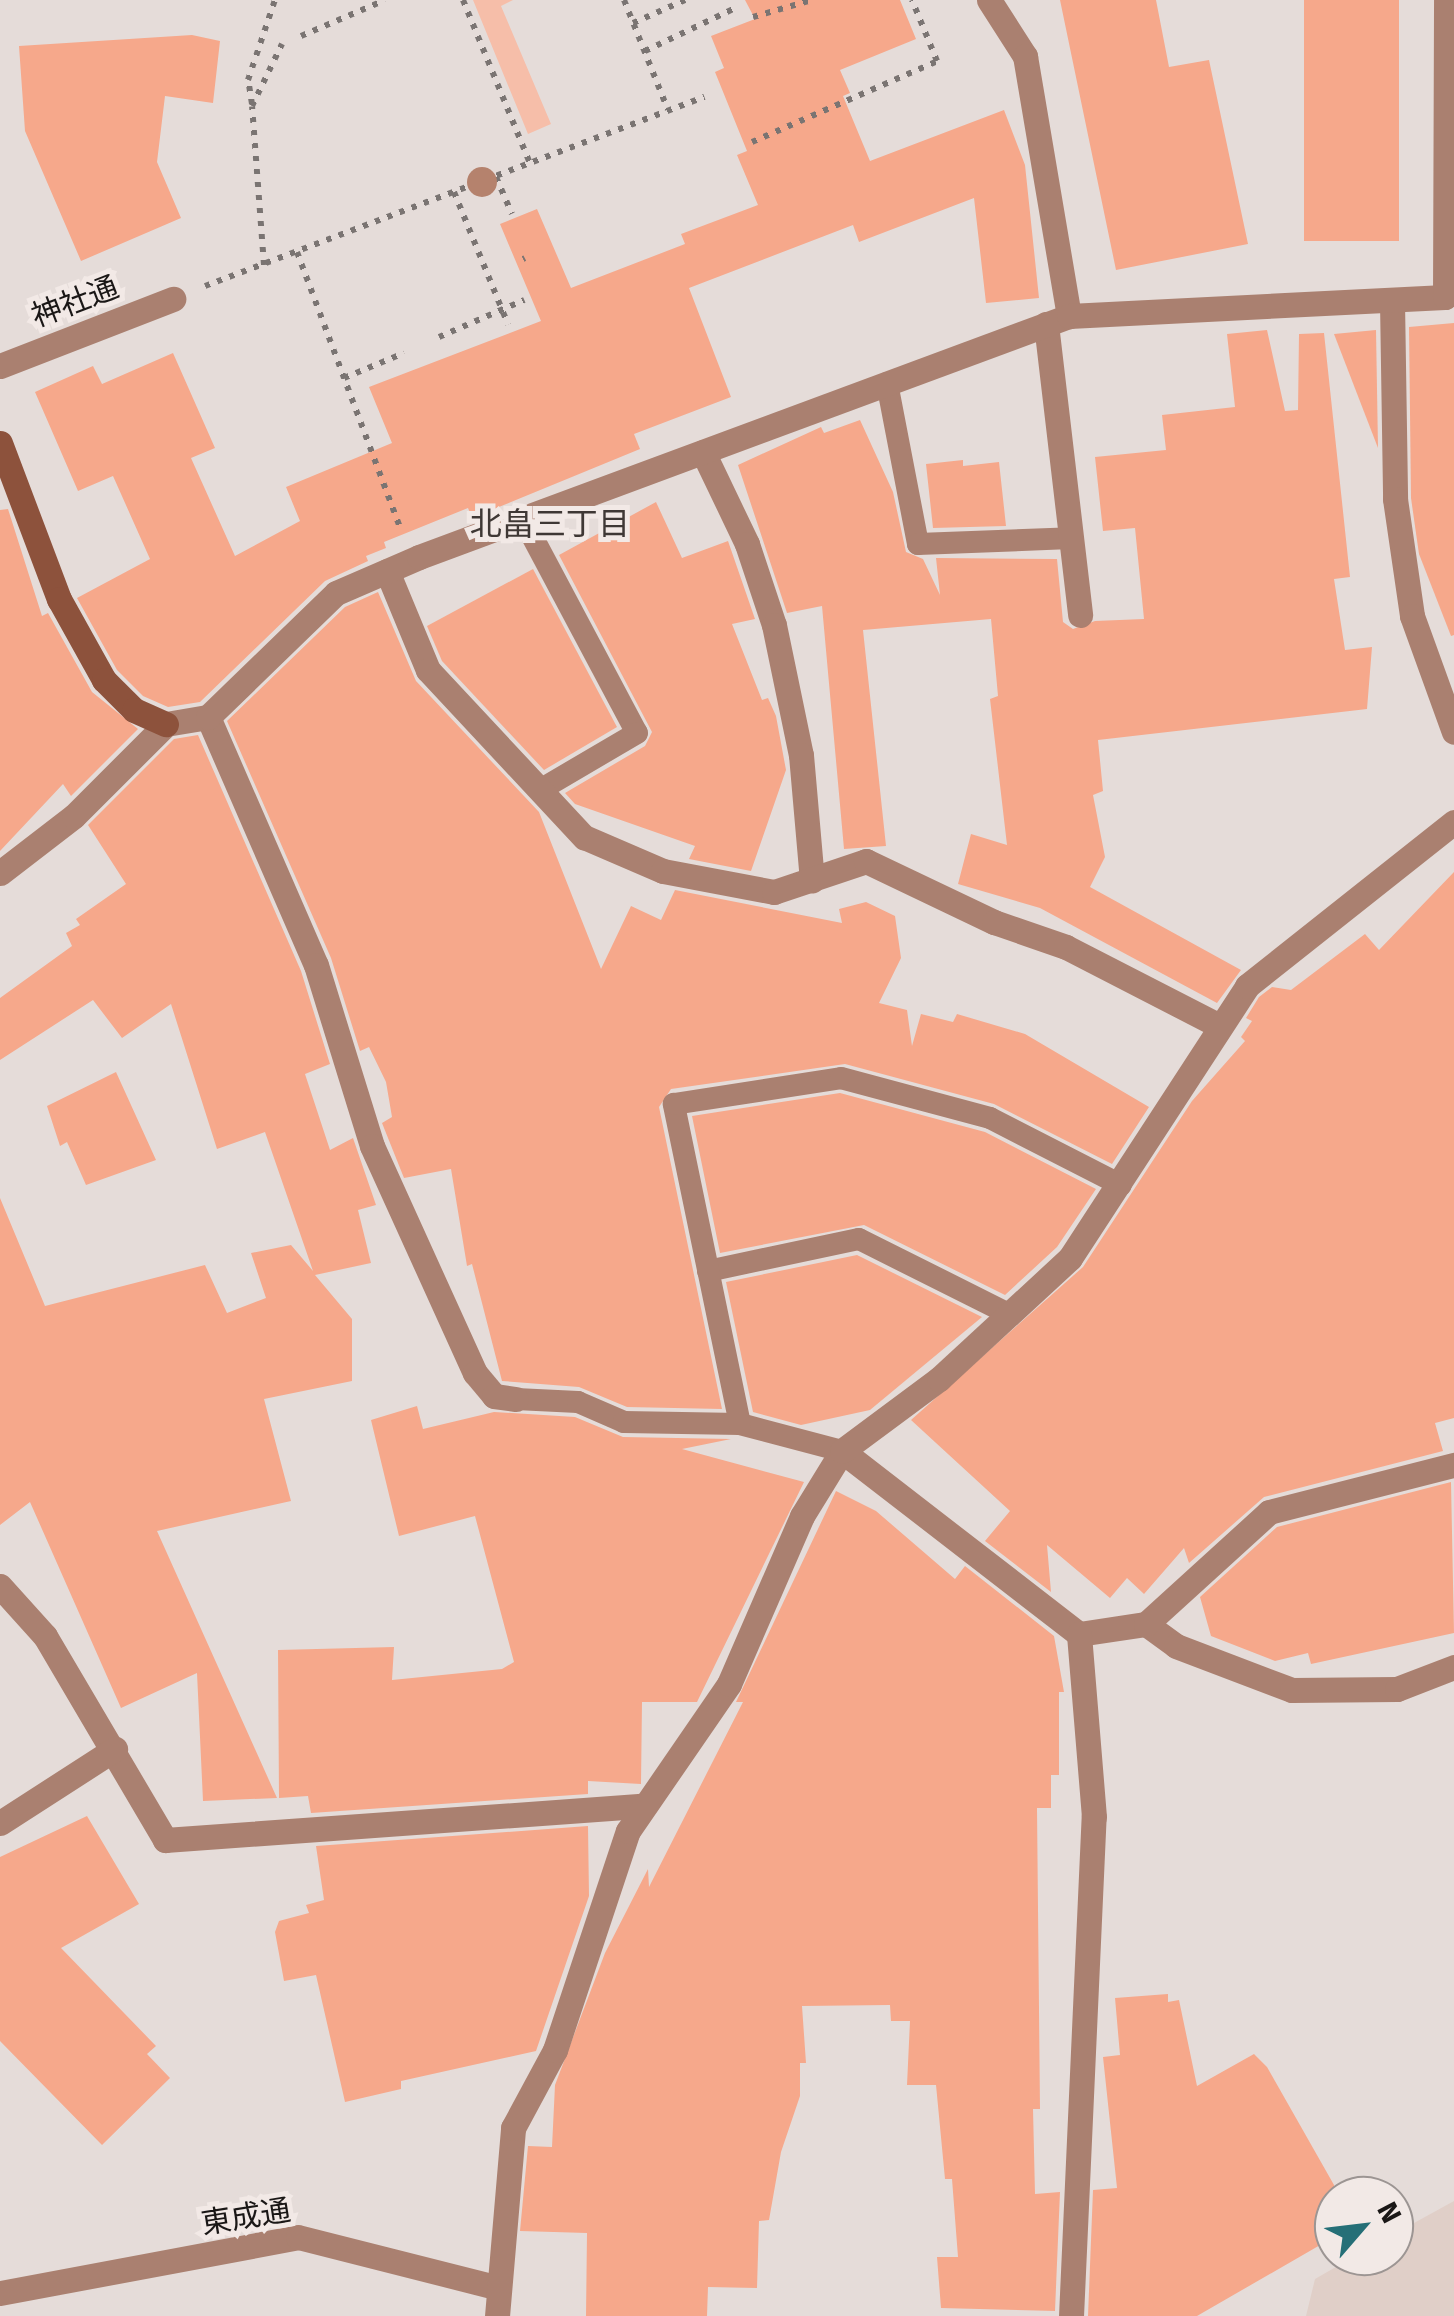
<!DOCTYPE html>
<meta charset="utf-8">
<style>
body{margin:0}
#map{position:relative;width:1454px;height:2316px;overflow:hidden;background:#e5dcd9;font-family:"Fira Sans","Noto Sans JP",sans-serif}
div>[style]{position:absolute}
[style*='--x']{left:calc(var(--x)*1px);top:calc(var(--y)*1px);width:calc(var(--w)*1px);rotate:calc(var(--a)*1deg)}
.built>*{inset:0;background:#e0cfc8}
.green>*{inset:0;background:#f6bea9}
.building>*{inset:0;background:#f6a88b;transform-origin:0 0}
.path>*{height:6px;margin-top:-3px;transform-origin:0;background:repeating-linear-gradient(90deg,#7a7472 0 5px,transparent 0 13px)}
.lane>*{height:22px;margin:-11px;padding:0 11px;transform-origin:11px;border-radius:11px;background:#aa8070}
.street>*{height:25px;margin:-12.5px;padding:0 12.5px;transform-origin:12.5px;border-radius:12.5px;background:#aa8070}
.secondary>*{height:25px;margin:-12.5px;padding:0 12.5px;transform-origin:12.5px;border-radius:12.5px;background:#8d523c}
.trees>*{width:30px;height:30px;margin:-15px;border-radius:50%;background:#b5826d}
span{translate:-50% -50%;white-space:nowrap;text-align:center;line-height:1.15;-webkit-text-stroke:10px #f2e9e6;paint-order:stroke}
.street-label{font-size:30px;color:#1a1716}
.neighbourhood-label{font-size:32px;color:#3f3835}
.north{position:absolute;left:1314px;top:2176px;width:100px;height:100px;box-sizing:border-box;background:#f2e9e6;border:2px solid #9c9593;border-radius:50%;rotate:62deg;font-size:28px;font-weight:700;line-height:40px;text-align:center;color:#1a1716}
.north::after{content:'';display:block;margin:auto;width:35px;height:45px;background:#256f77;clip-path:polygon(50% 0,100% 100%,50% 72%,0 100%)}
</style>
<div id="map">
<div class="built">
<div style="clip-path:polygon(1454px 2201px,1454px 2316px,1306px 2316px,1315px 2279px,1355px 2256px,1394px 2256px,1394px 2234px)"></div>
</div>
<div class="green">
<div style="clip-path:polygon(473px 0,513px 0,501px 6px,551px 124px,528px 134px)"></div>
</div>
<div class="building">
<div style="clip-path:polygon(745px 0,900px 0,916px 39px,840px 70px,850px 93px,843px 96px,870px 161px,1004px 110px,1025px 165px,1039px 298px,986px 303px,974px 198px,859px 242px,853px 225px,689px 288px,731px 397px,634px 434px,640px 449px,472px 518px,468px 508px,384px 542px,386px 548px,366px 556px,368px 561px,325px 581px,200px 702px,168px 707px,143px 696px,117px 670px,77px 598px,150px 559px,113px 476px,78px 491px,35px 392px,93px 366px,102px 384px,173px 353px,215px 448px,191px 458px,235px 556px,300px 521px,286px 487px,392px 443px,369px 387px,541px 321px,500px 224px,537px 209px,571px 288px,685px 244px,681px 234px,758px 205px,737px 155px,747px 151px,715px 72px,724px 68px,711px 36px,755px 19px)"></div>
<div style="clip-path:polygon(1060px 0,1156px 0,1169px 67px,1209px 60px,1248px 244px,1116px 270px)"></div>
<div style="left:1304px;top:0;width:95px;height:241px"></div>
<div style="clip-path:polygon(192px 35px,220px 41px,213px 103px,165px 96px,157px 162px,181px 218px,81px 261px,25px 131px,19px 46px)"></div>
<div style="clip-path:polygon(1454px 323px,1454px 635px,1451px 636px,1419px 554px,1411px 498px,1409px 327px)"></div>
<div style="clip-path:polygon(1267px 330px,1285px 411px,1298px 410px,1299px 334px,1324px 333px,1350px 577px,1334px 579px,1345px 650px,1372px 647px,1367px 709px,1098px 740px,1103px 791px,1093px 795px,1105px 857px,1090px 887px,1241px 970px,1217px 1003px,1040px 908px,958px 884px,971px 834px,1007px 845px,990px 699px,998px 696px,991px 619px,863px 630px,886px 846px,844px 849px,822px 606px,787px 613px,738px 465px,821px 427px,824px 433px,860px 420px,893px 492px,906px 552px,923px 559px,940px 595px,936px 558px,1057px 559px,1063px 622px,1073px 629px,1095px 621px,1144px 619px,1135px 528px,1103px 531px,1095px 457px,1166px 450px,1162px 415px,1235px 407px,1227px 334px)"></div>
<div style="clip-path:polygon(1376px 330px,1378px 448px,1334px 334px)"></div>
<div style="clip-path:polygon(963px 460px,963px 466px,999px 462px,1006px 526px,933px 528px,926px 464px)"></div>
<div style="clip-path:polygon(656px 502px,682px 558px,728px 541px,755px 619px,732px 624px,762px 700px,768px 698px,776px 716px,786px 770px,751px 871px,689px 859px,695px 846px,575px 804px,565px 793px,645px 746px,652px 732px,559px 555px)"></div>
<div style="clip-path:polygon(8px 509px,42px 616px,48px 613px,92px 692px,138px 729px,71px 796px,63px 784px,0 851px,0 510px)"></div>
<div style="clip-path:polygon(533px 569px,617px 727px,544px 770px,442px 661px,427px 626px)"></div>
<div style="clip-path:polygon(378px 592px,416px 681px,539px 812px,601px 969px,631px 906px,661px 920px,675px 890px,842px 923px,839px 909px,866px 902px,895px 916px,901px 958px,879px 1003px,907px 1010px,912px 1046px,921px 1014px,953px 1022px,957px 1014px,1025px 1034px,1149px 1107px,1112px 1164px,994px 1104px,845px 1064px,671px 1089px,659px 1107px,722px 1409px,627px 1407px,579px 1387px,502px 1381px,472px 1264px,467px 1266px,451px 1169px,404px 1178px,382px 1123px,392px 1117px,386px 1082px,369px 1047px,360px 1051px,331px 958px,227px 721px,345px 607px)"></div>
<div style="clip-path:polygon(198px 735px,301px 971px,330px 1064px,305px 1074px,330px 1150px,353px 1138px,376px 1205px,358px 1210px,371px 1263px,315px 1275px,352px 1319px,352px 1381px,264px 1399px,291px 1501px,157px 1531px,277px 1798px,203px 1801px,197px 1673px,121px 1708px,30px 1502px,0 1525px,0 1198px,45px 1306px,205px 1265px,227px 1313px,266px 1298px,251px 1253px,291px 1245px,313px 1271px,265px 1132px,217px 1149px,171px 1004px,122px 1038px,93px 1000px,0 1060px,0 998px,72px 946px,66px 933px,80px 925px,76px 919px,126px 884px,88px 825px,174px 739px)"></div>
<div style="clip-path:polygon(1454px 872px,1454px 1418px,1435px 1423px,1443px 1451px,1264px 1497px,1189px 1563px,1184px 1548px,1144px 1594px,1127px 1578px,1110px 1598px,1047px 1545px,1051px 1592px,985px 1541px,1010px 1511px,911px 1420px,1083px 1267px,1192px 1101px,1245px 1041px,1241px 1037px,1252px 1021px,1246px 1018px,1259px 997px,1272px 987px,1291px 990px,1365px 934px,1379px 950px)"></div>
<div style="clip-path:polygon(116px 1072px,156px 1160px,86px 1185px,67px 1142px,60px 1146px,47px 1106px)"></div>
<div style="clip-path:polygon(840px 1093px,985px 1132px,1096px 1189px,1057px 1247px,1005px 1295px,864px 1225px,720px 1253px,692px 1116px)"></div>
<div style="clip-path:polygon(857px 1255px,982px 1317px,870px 1410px,801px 1425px,753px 1412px,726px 1282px)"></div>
<div style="clip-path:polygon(417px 1406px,423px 1429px,494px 1412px,575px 1417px,623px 1437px,731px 1439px,682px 1449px,804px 1482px,697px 1702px,642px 1702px,641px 1784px,588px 1781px,588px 1794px,311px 1813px,308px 1796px,279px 1798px,278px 1650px,394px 1647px,392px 1680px,502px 1669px,514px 1662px,475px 1516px,399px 1536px,371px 1420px)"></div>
<div style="clip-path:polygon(1451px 1482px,1454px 1633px,1311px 1664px,1308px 1653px,1275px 1661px,1211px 1636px,1200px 1597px,1277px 1527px)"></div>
<div style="clip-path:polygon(836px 1491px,876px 1511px,955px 1579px,965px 1566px,1054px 1636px,1064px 1692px,1059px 1692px,1059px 1775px,1051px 1775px,1051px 1808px,1037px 1808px,1040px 2109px,1033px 2109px,1035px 2194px,1060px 2192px,1055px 2311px,941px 2308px,937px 2257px,958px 2257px,952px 2179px,945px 2179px,936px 2085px,907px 2085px,910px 2021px,891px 2021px,890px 2005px,802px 2006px,806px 2063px,800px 2063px,800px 2096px,781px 2152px,769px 2220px,759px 2221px,757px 2288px,708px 2287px,707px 2316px,586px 2316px,587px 2233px,520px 2231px,528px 2146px,552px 2147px,555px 2085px,605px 1953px,648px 1869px,649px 1887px,743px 1702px,736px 1702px)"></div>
<div style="clip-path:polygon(87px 1816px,139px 1904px,61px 1948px,156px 2046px,147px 2054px,170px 2078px,102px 2145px,0 2041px,0 1857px)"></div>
<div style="clip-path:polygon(588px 1826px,589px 1896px,536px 2051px,401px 2081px,401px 2089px,345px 2102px,316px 1975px,284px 1981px,275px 1932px,279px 1921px,309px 1913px,306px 1905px,324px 1900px,316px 1846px)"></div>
<div style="clip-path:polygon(1168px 1994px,1168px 2002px,1179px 2000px,1197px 2086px,1254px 2054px,1267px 2067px,1334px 2185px,1334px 2237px,1197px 2316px,1088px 2316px,1093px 2190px,1117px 2188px,1103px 2057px,1120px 2055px,1115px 1998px)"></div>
</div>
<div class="path">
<div style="--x:463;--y:0;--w:176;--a:67.7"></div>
<div style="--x:624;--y:0;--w:118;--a:68.2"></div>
<div style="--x:753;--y:17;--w:61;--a:-16.1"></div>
<div style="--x:633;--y:23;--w:57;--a:-23.9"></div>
<div style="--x:301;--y:36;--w:91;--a:-23.2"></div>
<div style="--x:645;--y:51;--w:100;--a:-25.5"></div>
<div style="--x:252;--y:104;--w:24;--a:-99"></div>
<div style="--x:248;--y:80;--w:84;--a:-71.4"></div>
<div style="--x:752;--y:142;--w:202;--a:-23.6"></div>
<div style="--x:937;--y:61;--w:66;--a:-112.3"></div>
<div style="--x:496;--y:177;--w:40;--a:66.6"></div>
<div style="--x:454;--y:192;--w:143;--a:67.8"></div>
<div style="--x:297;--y:252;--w:294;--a:69.5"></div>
<div style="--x:523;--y:259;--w:2;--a:-27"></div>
<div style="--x:264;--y:265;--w:159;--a:-94.3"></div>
<div style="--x:252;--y:106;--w:69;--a:-64.2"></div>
<div style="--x:205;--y:286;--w:534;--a:-20.74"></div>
<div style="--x:439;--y:337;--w:93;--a:-23.5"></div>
<div style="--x:344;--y:378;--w:65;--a:-22.6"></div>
</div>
<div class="lane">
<div style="--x:887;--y:383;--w:164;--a:79.1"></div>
<div style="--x:918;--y:544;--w:153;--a:-2.2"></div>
<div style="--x:523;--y:519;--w:242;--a:62"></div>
<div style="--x:637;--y:733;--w:113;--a:149.6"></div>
<div style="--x:708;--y:1271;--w:154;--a:-12"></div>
<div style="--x:859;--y:1239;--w:168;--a:26.6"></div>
<div style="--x:516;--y:1399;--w:62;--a:2.8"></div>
<div style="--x:578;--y:1402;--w:50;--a:23.5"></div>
<div style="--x:624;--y:1422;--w:116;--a:1"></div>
<div style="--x:740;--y:1424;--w:106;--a:14.8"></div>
<div style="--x:740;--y:1424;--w:327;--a:-101.7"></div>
<div style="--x:674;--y:1104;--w:169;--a:-8.8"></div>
<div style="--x:841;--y:1078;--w:154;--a:15"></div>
<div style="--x:990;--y:1118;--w:147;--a:27.1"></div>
</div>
<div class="street">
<div style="--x:989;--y:0;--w:67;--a:57.3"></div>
<div style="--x:1025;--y:56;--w:264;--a:80.4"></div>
<div style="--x:1392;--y:301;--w:198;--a:89.1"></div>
<div style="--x:1395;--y:499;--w:118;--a:81.7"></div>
<div style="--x:1412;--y:616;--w:123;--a:70.1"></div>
<div style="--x:1046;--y:324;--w:293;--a:83.3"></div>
<div style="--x:0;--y:366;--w:186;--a:-21.2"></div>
<div style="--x:703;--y:452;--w:102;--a:64.4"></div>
<div style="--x:747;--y:544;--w:85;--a:71.6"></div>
<div style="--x:774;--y:625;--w:133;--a:78.3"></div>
<div style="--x:801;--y:755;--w:126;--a:85"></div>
<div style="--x:387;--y:571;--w:107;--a:67.5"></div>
<div style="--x:428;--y:670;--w:229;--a:47"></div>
<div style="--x:584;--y:837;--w:86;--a:23.3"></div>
<div style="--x:663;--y:871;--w:113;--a:10.7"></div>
<div style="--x:774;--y:892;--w:97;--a:-18.6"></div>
<div style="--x:866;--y:861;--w:142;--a:25.5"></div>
<div style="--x:994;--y:922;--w:76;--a:19.1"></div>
<div style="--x:1066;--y:947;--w:173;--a:27.2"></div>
<div style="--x:208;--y:717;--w:270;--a:66.5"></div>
<div style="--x:316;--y:965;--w:189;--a:72.8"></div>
<div style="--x:372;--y:1146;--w:249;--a:65.6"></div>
<div style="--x:475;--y:1373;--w:30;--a:50"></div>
<div style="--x:494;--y:1396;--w:22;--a:8"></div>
<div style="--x:0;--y:873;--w:93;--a:-37.6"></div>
<div style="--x:74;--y:816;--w:130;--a:-45"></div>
<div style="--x:166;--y:724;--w:43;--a:-9.5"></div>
<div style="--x:208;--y:717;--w:178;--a:-44.1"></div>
<div style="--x:336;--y:593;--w:90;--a:-23.4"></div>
<div style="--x:419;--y:557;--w:693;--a:-20.34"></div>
<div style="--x:1069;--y:316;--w:376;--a:-2.9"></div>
<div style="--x:1445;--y:297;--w:297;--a:-89.8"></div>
<div style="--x:842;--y:1451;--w:299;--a:37.7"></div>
<div style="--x:1079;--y:1634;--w:68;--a:-8.5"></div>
<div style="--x:1146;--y:1624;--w:37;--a:36"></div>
<div style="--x:1176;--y:1646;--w:124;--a:20.8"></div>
<div style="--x:1292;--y:1690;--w:105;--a:-0.5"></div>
<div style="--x:1397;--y:1689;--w:61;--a:-21.1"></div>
<div style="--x:0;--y:1586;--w:67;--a:48"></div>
<div style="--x:45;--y:1636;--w:237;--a:59.5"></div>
<div style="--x:165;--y:1840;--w:478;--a:-4.1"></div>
<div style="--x:1146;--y:1624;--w:166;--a:-42.3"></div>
<div style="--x:1269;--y:1512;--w:191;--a:-14.3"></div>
<div style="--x:0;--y:1823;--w:137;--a:-32.8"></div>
<div style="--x:0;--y:2293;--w:303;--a:-10.6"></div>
<div style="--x:298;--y:2237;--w:207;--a:14.2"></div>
<div style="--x:497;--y:2316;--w:189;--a:-85.1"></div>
<div style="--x:513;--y:2128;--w:89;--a:-61.7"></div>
<div style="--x:555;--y:2050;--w:231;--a:-71.6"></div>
<div style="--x:628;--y:1831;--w:178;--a:-55.5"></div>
<div style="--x:729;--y:1684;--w:183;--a:-66.5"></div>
<div style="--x:802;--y:1516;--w:76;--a:-58.4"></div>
<div style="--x:842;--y:1451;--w:121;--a:-36.6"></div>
<div style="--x:939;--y:1379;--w:178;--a:-42.7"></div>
<div style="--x:1070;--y:1258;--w:325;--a:-56.9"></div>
<div style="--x:1247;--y:986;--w:264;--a:-38.4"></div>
<div style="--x:1071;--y:2316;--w:500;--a:-87.4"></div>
<div style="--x:1094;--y:1817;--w:184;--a:-94.7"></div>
</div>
<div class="secondary">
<div style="--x:0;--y:443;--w:167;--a:69.3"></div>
<div style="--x:59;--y:599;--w:93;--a:60.9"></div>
<div style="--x:104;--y:680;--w:42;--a:45"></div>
<div style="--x:134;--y:710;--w:35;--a:24"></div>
</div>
<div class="trees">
<div style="left:482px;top:182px"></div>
</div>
<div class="street-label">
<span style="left:75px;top:302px;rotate:-21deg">神社通</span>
<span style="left:246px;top:2217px;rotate:-9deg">東成通</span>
</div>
<div class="neighbourhood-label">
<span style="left:550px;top:524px">北畠三丁目</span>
</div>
<div class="north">N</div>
</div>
